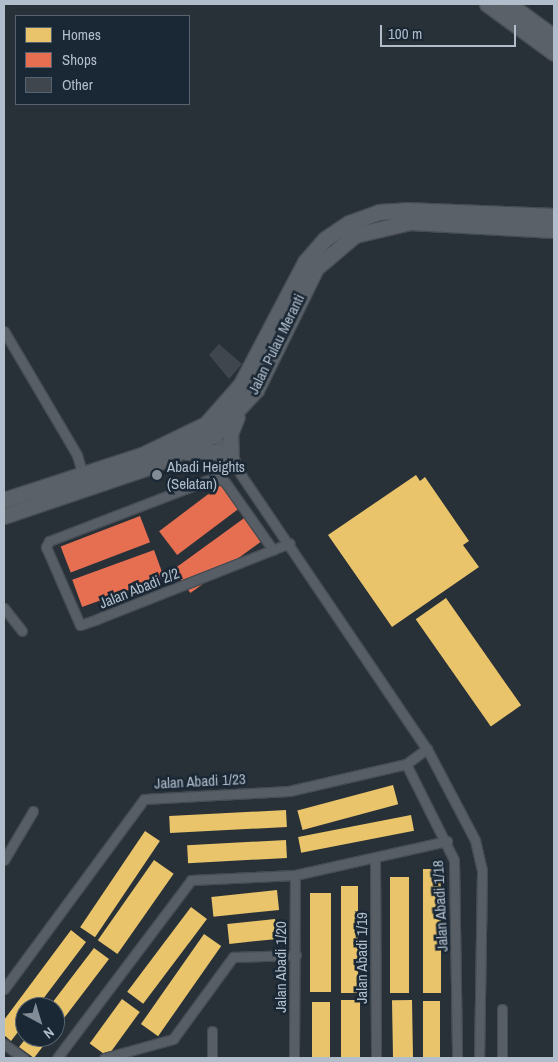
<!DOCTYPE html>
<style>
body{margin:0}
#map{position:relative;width:558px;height:1062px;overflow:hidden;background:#283038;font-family:"Archivo Narrow",sans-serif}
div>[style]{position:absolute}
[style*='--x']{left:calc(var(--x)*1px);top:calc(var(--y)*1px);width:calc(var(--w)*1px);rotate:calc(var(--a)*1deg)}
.homes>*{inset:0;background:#e9c46a;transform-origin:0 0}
.shops>*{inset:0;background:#e76f51;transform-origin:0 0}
.building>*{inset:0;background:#3f464d}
.roads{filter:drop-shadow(1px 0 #464c53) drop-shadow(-1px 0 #464c53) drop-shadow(0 1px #464c53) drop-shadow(0 -1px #464c53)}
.minor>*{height:9px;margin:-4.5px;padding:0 4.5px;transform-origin:4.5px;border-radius:4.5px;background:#585e66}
.primary>*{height:15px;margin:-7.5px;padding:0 7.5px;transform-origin:7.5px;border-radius:7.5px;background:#5b6168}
.dots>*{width:14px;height:14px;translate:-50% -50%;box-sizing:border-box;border:2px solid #1a2734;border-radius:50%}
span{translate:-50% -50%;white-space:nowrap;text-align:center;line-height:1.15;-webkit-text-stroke:5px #1a2734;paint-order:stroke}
.street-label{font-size:15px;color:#b1bdca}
.poi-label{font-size:15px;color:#b1bdca}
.left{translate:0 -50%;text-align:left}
.frame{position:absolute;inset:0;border:5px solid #b1bdca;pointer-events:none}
.legend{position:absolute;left:15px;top:15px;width:175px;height:90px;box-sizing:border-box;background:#1a2734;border:1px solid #566370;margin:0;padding:6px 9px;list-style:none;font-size:15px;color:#b1bdca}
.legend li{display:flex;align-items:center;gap:10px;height:25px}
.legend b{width:25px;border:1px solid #566370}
.north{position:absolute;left:15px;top:997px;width:50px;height:50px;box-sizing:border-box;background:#1a2734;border:1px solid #566370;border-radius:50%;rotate:141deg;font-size:14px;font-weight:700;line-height:20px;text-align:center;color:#b1bdca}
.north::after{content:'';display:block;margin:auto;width:18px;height:22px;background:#818c97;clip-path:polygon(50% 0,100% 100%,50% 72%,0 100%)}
.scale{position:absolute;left:380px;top:25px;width:136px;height:22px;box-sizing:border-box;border:2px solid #b1bdca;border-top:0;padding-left:6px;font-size:15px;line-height:18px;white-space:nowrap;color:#b1bdca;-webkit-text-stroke:4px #1a2734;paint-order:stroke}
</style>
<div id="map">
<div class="homes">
<div style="clip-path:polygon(416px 475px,420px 481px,425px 477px,469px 541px,463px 545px,479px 567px,392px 627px,328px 535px)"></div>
<div style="left:446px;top:598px;width:131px;height:37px;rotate:55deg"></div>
<div style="left:393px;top:785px;width:20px;height:99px;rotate:75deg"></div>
<div style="left:286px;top:810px;width:17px;height:117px;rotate:87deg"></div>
<div style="left:411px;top:815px;width:16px;height:115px;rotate:79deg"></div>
<div style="left:145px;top:831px;width:18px;height:116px;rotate:34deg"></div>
<div style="left:286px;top:840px;width:18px;height:99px;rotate:87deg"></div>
<div style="left:154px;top:860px;width:24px;height:98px;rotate:35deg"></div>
<div style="left:423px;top:869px;width:18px;height:124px"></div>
<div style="left:390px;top:877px;width:19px;height:116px"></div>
<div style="left:341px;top:886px;width:17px;height:107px"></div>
<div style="left:277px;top:890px;width:20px;height:66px;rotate:84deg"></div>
<div style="left:310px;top:893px;width:21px;height:99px"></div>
<div style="left:191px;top:907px;width:20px;height:106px;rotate:37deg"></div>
<div style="left:275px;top:919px;width:20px;height:48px;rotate:84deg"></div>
<div style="clip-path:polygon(71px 930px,86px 942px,37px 1007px,25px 1007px,25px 1023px,11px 1041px,4px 1035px,4px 1020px)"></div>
<div style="left:204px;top:934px;width:21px;height:110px;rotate:35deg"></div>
<div style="clip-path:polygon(94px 948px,109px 959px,55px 1030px,55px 1007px,49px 1007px)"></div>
<div style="left:122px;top:999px;width:22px;height:55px;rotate:36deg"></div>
<div style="left:341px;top:1000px;width:19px;height:58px"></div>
<div style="left:412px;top:1000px;width:58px;height:20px;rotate:89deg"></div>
<div style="left:423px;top:1001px;width:17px;height:57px"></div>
<div style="left:312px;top:1002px;width:18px;height:56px"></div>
<div style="clip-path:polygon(27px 1037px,50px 1037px,34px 1058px,19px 1047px)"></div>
</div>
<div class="shops">
<div style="left:223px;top:483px;width:30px;height:80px;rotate:53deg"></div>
<div style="left:140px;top:516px;width:28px;height:85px;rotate:69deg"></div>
<div style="left:247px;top:516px;width:29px;height:91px;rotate:54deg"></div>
<div style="left:154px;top:550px;width:29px;height:87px;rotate:70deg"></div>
</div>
<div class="building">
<div style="clip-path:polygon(219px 344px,242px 364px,229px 379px,209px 355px)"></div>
</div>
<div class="roads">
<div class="minor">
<div style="--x:4;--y:331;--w:144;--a:59.5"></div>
<div style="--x:77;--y:455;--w:19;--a:74"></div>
<div style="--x:212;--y:432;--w:383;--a:55.9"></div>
<div style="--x:427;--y:749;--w:103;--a:62.2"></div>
<div style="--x:475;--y:840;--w:32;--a:77"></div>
<div style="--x:482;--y:871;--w:187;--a:90.9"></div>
<div style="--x:273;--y:550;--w:83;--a:-125.2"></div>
<div style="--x:225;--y:482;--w:10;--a:-151"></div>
<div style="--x:216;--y:477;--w:179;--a:159"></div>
<div style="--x:49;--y:541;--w:7;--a:117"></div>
<div style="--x:46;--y:547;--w:85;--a:66.4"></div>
<div style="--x:80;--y:625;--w:18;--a:-19"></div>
<div style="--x:97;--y:619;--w:207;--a:-21.5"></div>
<div style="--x:4;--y:608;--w:29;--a:52"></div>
<div style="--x:406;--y:764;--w:107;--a:63.4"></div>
<div style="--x:454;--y:860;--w:198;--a:89.1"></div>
<div style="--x:375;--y:858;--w:200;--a:89.7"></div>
<div style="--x:4;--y:860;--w:57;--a:-59.4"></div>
<div style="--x:4;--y:989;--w:236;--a:-53.6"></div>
<div style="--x:144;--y:799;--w:145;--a:-3.2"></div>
<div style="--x:289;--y:791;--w:120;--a:-13"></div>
<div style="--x:406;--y:764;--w:26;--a:-36"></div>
<div style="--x:4;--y:1044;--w:24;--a:36"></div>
<div style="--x:57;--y:1058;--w:223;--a:-53"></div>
<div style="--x:191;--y:880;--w:104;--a:-2.8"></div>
<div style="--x:295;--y:875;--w:156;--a:-12.6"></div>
<div style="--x:104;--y:1058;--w:72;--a:-15.4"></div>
<div style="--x:173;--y:1039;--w:102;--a:-53.8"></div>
<div style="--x:233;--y:957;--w:63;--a:-1.8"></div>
<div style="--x:212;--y:1058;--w:27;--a:-90"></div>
<div style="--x:294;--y:1058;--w:183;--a:-89.7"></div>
<div style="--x:502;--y:1058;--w:49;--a:-90"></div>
</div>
<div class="primary">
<div style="--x:487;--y:4;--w:83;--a:36.2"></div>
<div style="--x:509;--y:4;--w:56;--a:36.3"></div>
<div style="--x:187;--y:452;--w:29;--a:0"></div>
<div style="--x:216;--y:452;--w:17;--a:25"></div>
<div style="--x:231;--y:459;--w:25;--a:-92"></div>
<div style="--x:230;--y:434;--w:18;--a:-68"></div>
<div style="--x:4;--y:500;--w:145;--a:-18.1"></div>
<div style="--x:142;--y:455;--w:71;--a:-25.8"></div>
<div style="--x:206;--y:424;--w:53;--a:-48.8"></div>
<div style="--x:241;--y:384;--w:138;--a:-62.3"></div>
<div style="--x:305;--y:262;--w:30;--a:-49"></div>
<div style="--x:325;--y:239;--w:29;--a:-34"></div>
<div style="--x:349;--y:223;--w:32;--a:-20"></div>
<div style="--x:379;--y:212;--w:27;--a:-4"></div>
<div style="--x:406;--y:210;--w:148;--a:2.3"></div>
<div style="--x:4;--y:516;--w:153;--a:-18.7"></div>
<div style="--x:149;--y:467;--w:72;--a:-26.2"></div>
<div style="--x:214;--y:435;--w:62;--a:-47"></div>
<div style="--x:256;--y:390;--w:136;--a:-63.8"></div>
<div style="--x:316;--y:268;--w:51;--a:-40.2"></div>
<div style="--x:355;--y:235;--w:57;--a:-13.3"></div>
<div style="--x:410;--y:222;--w:144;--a:3.2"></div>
</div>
</div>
<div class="dots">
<div style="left:157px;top:475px;background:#818c97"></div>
</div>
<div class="street-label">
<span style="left:276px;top:344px;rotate:-64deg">Jalan Pulau Meranti</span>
<span style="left:139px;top:588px;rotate:-22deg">Jalan Abadi 2/2</span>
<span style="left:200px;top:781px;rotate:-3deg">Jalan Abadi 1/23</span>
<span style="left:440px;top:906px;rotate:-93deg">Jalan Abadi 1/18</span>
<span style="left:362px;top:958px;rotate:-90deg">Jalan Abadi 1/19</span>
<span style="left:281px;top:967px;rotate:-90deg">Jalan Abadi 1/20</span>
</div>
<div class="poi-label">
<span class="left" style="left:167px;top:475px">Abadi Heights<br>(Selatan)</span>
</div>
<div class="frame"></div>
<ul class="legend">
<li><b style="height:14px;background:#e9c46a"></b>Homes</li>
<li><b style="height:14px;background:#e76f51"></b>Shops</li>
<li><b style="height:14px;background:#3f464d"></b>Other</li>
</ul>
<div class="north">N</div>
<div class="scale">100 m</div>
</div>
